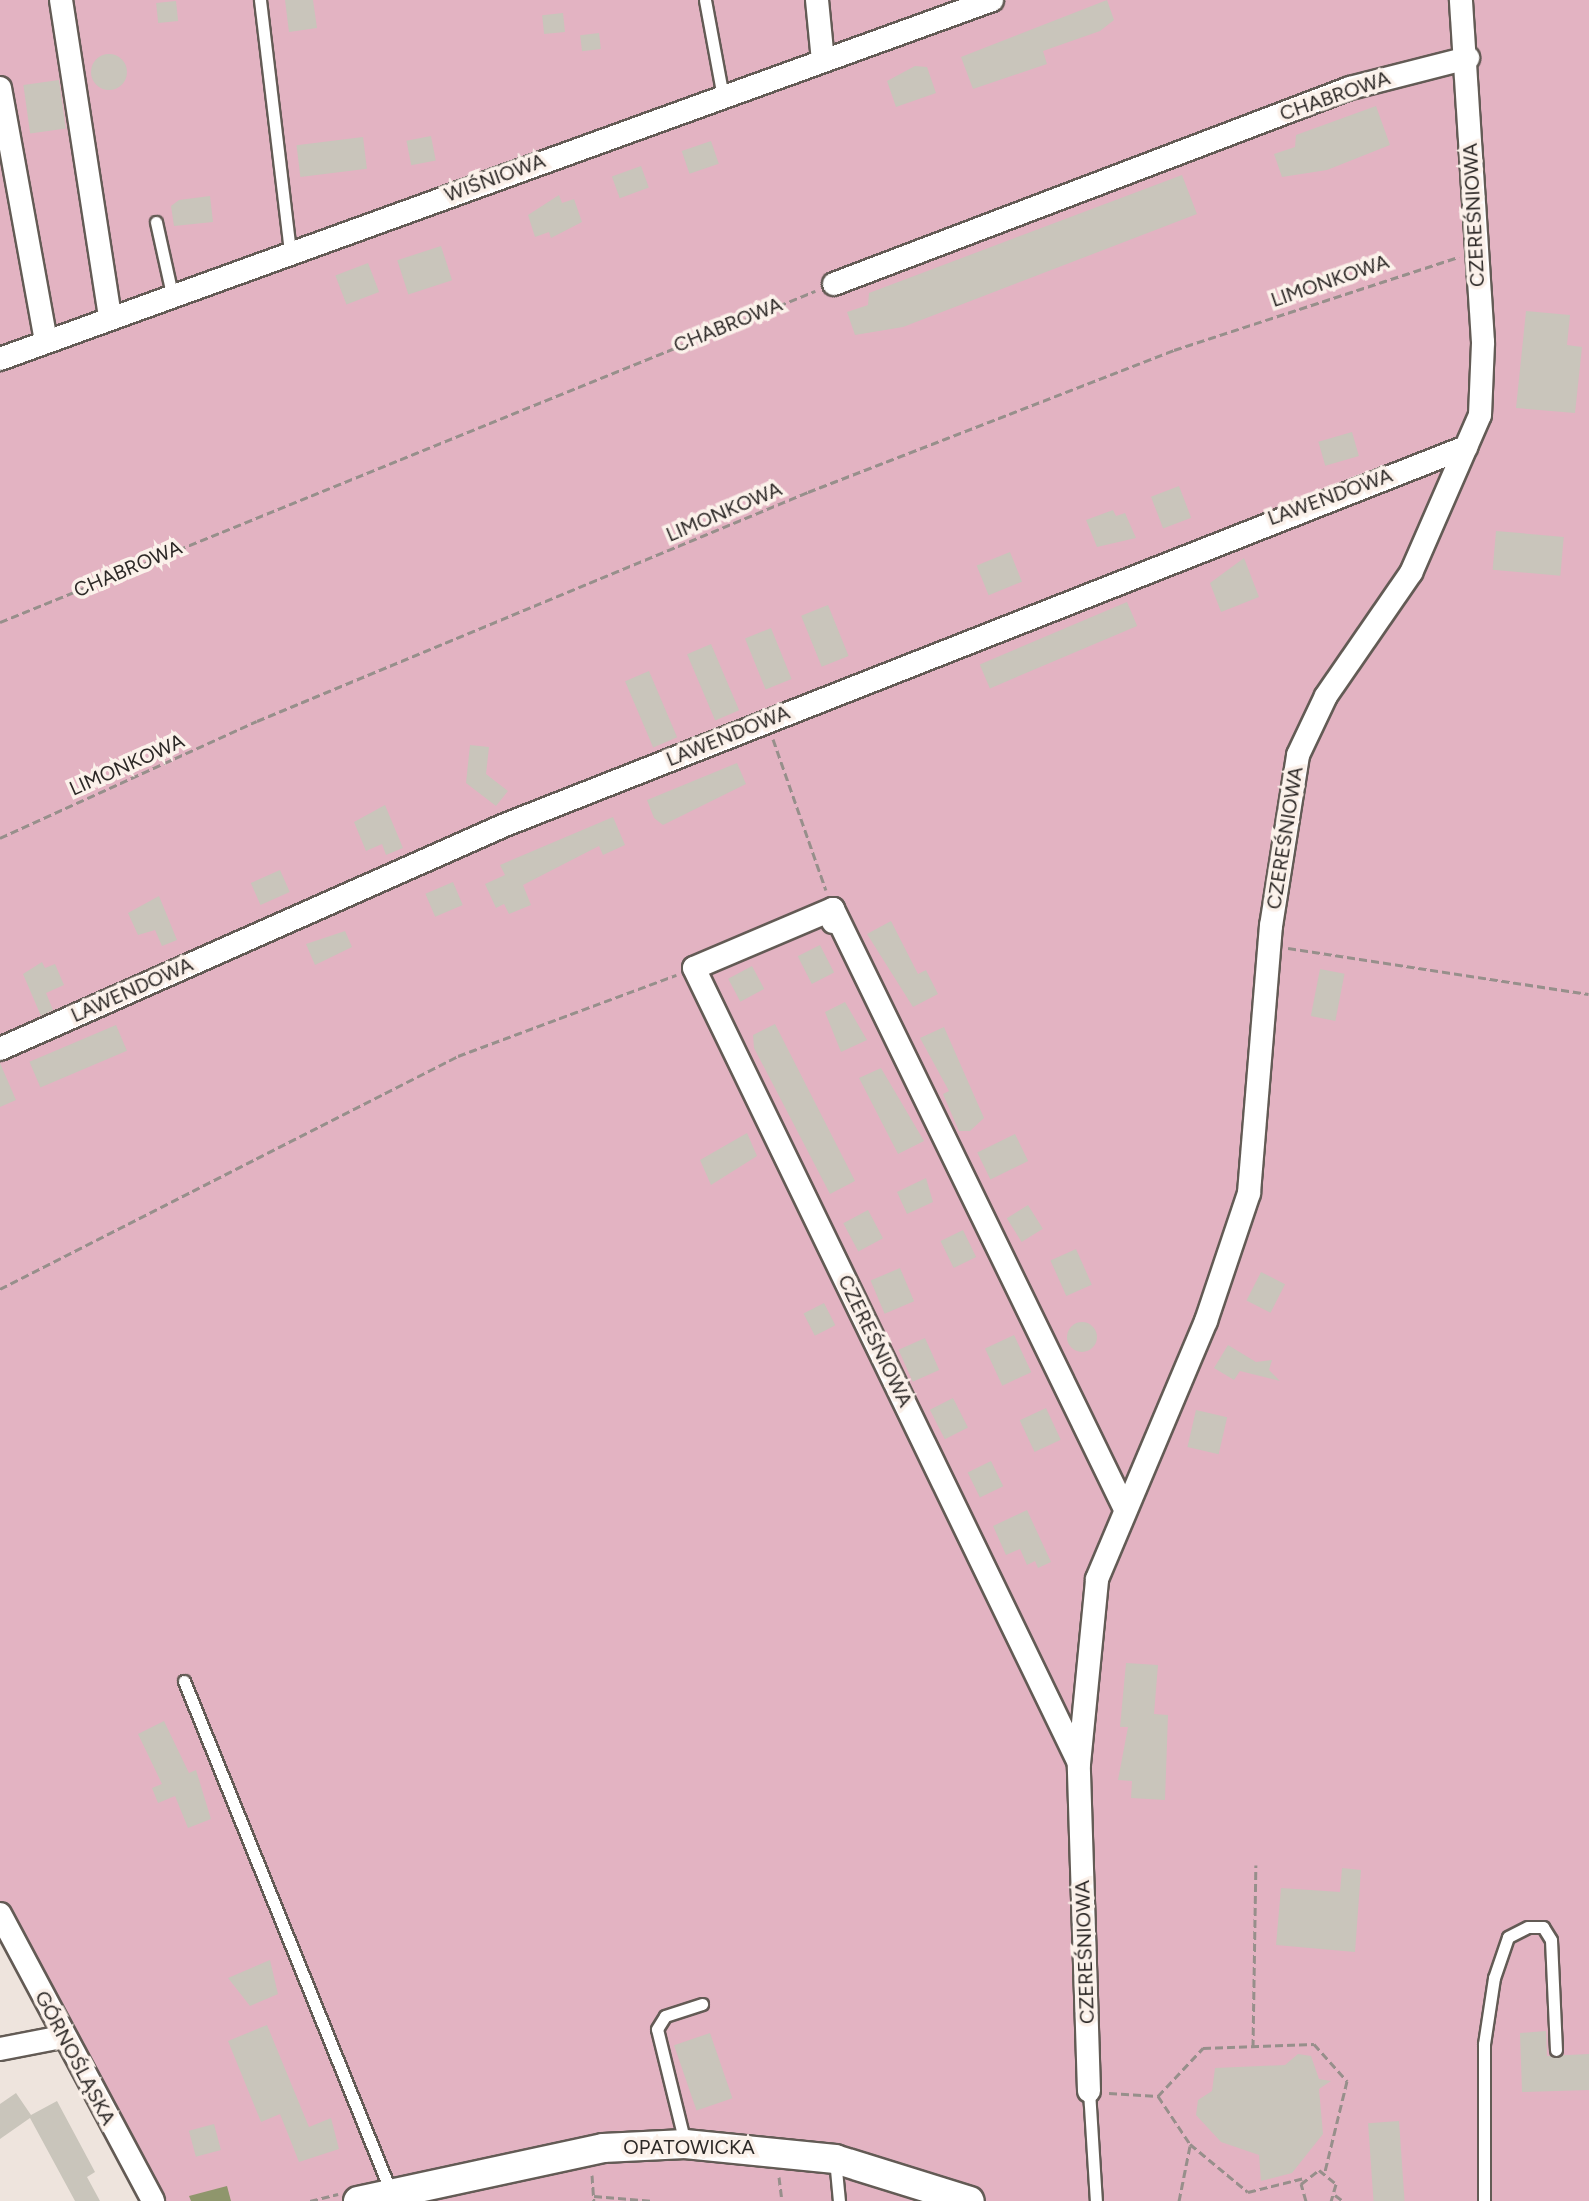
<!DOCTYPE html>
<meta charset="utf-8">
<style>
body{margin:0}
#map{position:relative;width:1589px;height:2201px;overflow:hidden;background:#eee4dd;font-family:Figtree,sans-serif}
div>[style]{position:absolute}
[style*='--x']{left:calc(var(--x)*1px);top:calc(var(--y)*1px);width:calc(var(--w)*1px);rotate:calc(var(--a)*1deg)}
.green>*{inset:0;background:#e3b3c2}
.water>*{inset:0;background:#8f966c}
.building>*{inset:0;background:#c9c5bb;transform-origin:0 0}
.round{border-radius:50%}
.path>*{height:3px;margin-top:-1.5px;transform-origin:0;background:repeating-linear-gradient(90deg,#978f8b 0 8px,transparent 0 12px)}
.roads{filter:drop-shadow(2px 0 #635b55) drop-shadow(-2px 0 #635b55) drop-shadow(0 2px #635b55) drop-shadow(0 -2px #635b55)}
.service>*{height:11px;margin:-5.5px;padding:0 5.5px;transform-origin:5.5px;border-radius:5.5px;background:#fff}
.minor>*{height:22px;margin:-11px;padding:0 11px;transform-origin:11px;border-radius:11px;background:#fff}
.tertiary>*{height:28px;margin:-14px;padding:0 14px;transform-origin:14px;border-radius:14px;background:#fff}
span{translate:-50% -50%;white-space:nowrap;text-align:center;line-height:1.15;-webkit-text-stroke:7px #fbf1ea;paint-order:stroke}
.street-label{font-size:20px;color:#2c2826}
</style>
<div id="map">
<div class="green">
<div style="clip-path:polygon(0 0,1589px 0,1589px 2201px,159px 2201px,0 1929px)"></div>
</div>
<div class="water">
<div style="clip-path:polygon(227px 2186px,231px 2201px,191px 2201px,189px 2196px)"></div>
</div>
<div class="building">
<div style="clip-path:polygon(285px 0,313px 0,317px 28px,289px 32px)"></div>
<div style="clip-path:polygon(1107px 0,1114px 20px,1100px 31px,1043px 51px,1047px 64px,973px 89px,961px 57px)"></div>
<div style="left:176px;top:1px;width:20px;height:20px;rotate:84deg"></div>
<div style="left:563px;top:13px;width:19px;height:21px;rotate:84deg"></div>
<div style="left:599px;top:33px;width:16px;height:19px;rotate:83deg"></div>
<div class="round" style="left:91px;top:54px;width:36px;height:36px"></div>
<div style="clip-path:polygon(915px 66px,927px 67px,936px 93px,896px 107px,887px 81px)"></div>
<div style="left:59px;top:80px;width:49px;height:36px;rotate:82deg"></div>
<div style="clip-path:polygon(1376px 106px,1390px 145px,1327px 170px,1282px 177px,1274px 154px,1295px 147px,1296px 135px)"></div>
<div style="left:431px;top:136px;width:25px;height:25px;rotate:79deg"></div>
<div style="left:363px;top:137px;width:32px;height:67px;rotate:83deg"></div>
<div style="left:711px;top:141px;width:24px;height:31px;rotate:71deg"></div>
<div style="left:641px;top:166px;width:23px;height:31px;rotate:70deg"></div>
<div style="clip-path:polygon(1182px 175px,1197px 214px,903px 327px,855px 335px,847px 312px,868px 305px,869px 293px)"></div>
<div style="clip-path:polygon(559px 195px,562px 203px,574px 199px,582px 222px,551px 238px,549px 232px,535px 237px,528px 215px)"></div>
<div style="clip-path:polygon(210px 196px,213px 222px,174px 226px,171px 206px,179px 200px)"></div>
<div style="left:441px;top:246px;width:36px;height:46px;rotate:72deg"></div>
<div style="left:368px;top:263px;width:31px;height:35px;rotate:69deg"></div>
<div style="clip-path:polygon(1526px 311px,1570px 315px,1567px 345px,1582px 347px,1575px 413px,1516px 408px)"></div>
<div style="left:1352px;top:432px;width:25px;height:35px;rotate:74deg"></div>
<div style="left:1179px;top:486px;width:34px;height:30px;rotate:69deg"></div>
<div style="clip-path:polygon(1113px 510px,1116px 516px,1125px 513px,1136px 538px,1097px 547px,1086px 520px)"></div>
<div style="left:1496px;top:531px;width:68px;height:39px;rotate:5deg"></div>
<div style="left:1010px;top:552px;width:32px;height:36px;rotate:68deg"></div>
<div style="clip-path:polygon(1244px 558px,1259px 597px,1221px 612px,1210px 583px)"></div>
<div style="left:1127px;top:602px;width:26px;height:160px;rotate:67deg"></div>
<div style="left:828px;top:605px;width:55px;height:29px;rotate:68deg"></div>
<div style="left:771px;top:628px;width:55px;height:28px;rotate:68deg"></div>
<div style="left:711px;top:644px;width:72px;height:26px;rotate:67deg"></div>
<div style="left:649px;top:671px;width:72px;height:26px;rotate:67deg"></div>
<div style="clip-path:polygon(470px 745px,489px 747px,486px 774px,508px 791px,496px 806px,466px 783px)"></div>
<div style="clip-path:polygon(737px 763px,746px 784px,663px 825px,654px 818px,647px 800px)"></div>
<div style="clip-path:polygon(385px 805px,403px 848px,386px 855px,382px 844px,366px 851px,354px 822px)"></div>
<div style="clip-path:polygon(613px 817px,625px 845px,603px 855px,599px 846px,523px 885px,531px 905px,509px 914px,504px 904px,496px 908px,485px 884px,505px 875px,500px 865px)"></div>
<div style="left:280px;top:870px;width:24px;height:32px;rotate:66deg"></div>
<div style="left:453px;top:882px;width:25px;height:30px;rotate:67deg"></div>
<div style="clip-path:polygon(159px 896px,177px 940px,162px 946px,155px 930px,138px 935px,128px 913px)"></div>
<div style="clip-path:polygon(891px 921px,918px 974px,926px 970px,938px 994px,913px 1007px,867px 934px)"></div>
<div style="clip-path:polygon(345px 931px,352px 947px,315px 965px,306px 944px)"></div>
<div style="left:820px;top:945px;width:31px;height:25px;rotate:63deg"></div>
<div style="clip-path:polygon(42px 962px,45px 968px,55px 964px,64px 985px,46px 993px,53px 1010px,41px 1016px,23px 974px)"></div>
<div style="left:752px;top:966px;width:26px;height:27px;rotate:62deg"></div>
<div style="left:1320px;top:969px;width:25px;height:48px;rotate:11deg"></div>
<div style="clip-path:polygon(845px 1002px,867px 1040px,841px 1052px,825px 1012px)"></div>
<div style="clip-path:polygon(775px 1024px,855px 1181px,830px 1194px,754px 1048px,753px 1035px)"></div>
<div style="left:116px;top:1025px;width:28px;height:94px;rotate:67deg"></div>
<div style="clip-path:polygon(944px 1027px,984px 1118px,970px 1131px,959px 1131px,943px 1094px,949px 1091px,920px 1038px)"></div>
<div style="clip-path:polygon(0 1063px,16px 1100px,0 1107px)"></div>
<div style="clip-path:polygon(881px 1068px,924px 1141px,898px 1154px,859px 1078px)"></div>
<div style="clip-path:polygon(747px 1133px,757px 1156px,711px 1185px,700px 1160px)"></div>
<div style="left:1015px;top:1134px;width:30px;height:42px;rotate:64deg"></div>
<div style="clip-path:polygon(926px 1178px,933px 1202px,907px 1214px,897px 1192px)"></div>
<div style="left:1028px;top:1205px;width:28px;height:25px;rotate:58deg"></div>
<div style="left:868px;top:1210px;width:32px;height:28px;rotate:62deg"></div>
<div style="left:963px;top:1230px;width:30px;height:25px;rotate:64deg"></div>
<div style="left:1076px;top:1249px;width:39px;height:28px;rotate:66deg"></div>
<div style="left:900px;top:1268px;width:36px;height:32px;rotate:67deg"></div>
<div style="left:1261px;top:1272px;width:27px;height:32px;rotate:27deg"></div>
<div style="left:824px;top:1303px;width:25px;height:23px;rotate:63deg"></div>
<div class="round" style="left:1067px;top:1322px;width:30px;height:30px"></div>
<div style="left:1014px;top:1335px;width:41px;height:32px;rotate:65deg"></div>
<div style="left:925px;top:1338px;width:35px;height:29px;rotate:66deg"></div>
<div style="clip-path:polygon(1228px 1345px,1256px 1362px,1272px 1360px,1269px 1370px,1280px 1381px,1240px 1371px,1234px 1380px,1214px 1368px)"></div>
<div style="left:953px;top:1398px;width:33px;height:26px;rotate:63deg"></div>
<div style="left:1046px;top:1408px;width:35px;height:29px;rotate:65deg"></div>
<div style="left:1196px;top:1410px;width:32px;height:38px;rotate:13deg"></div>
<div style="left:991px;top:1461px;width:28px;height:26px;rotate:64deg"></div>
<div style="clip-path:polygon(1027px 1510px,1051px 1562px,1038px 1568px,1035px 1561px,1027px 1565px,1020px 1549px,1006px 1555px,993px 1526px)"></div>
<div style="clip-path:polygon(1126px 1663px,1158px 1665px,1154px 1714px,1168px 1715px,1165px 1800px,1131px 1798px,1132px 1781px,1118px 1780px,1128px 1727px,1120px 1727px)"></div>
<div style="clip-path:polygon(164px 1721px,189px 1773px,196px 1770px,211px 1819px,188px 1828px,175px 1796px,158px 1803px,152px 1788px,162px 1784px,138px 1734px)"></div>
<div style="clip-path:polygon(1342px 1868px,1361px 1870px,1355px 1952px,1276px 1945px,1281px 1888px,1340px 1892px)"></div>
<div style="clip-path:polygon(270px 1960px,278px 1994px,250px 2006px,228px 1978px)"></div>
<div style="clip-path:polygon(267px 2025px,309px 2127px,331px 2118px,339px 2149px,299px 2162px,280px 2114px,261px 2122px,228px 2041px)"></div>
<div style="clip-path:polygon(1546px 2031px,1547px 2056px,1589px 2054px,1589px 2090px,1522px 2092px,1520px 2033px)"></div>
<div style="left:710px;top:2033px;width:69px;height:38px;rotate:71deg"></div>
<div style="clip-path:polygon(1298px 2054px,1311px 2056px,1319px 2079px,1331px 2081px,1319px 2089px,1323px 2134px,1292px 2173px,1261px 2181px,1259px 2155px,1221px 2142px,1196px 2115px,1198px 2100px,1212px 2091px,1215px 2068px,1285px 2065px)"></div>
<div style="clip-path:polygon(16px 2093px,31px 2115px,57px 2101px,95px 2172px,87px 2177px,100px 2201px,75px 2201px,30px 2118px,0 2139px,0 2104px)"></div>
<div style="left:1399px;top:2121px;width:80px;height:31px;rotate:86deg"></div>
<div style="left:214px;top:2124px;width:27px;height:26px;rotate:75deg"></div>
</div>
<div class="path">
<div style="--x:0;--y:622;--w:880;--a:-22.1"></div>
<div style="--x:773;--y:739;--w:160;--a:70.7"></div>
<div style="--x:0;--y:838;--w:282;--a:-24.5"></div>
<div style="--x:257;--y:721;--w:597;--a:-22.57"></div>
<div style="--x:808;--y:492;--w:393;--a:-21.2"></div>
<div style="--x:1174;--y:350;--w:300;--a:-18.1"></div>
<div style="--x:1288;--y:948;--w:304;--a:8.7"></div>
<div style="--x:0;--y:1289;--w:514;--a:-26.96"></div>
<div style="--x:458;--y:1056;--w:233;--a:-20.4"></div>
<div style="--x:1253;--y:2047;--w:182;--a:-89.1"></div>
<div style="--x:1109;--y:2093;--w:49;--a:3.5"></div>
<div style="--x:1158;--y:2096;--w:66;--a:-46.8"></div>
<div style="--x:1203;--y:2048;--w:111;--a:-2.1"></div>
<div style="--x:1314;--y:2044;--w:50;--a:48.3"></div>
<div style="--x:1347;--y:2081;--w:93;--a:103.7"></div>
<div style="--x:1158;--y:2096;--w:58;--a:56.3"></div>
<div style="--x:1190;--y:2144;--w:75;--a:39.6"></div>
<div style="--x:1248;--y:2192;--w:58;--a:-14"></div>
<div style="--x:592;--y:2175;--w:26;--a:86"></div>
<div style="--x:779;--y:2177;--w:24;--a:83"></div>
<div style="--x:1335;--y:2195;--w:10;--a:37"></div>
<div style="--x:594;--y:2196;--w:60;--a:4.8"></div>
<div style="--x:310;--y:2201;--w:29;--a:-14"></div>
<div style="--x:1179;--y:2201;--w:56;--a:-78.7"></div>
<div style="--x:1306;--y:2201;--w:18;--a:-106"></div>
<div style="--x:1301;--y:2184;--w:23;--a:-38"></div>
<div style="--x:1319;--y:2170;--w:22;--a:39"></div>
<div style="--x:1336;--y:2184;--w:18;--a:106"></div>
</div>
<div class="roads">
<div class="service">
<div style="--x:260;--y:0;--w:253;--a:83.2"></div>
<div style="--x:705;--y:0;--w:99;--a:79.5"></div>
<div style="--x:156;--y:222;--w:74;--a:77.5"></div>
<div style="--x:184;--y:1681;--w:551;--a:67.95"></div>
<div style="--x:1089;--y:2091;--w:110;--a:86.4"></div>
<div style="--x:685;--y:2143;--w:117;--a:-103.8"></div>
<div style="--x:657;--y:2029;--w:15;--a:-58"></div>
<div style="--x:665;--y:2016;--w:39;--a:-18"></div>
<div style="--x:835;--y:2159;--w:42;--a:84.6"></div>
<div style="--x:1484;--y:2201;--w:157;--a:-90"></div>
<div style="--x:1484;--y:2044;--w:67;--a:-81.4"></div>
<div style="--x:1494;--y:1978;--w:43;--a:-71.1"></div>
<div style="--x:1508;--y:1937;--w:22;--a:-27"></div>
<div style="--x:1528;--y:1927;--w:15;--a:0"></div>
<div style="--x:1543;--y:1927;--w:15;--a:58"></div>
<div style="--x:1551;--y:1940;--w:110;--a:87.4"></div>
</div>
<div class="minor">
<div style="--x:61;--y:0;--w:322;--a:81.2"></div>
<div style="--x:817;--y:0;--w:61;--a:84.4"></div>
<div style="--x:0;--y:88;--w:258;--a:79.7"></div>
<div style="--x:834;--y:284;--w:552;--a:-20.8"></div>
<div style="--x:1350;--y:88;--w:122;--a:-14.3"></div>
<div style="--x:0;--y:359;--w:1055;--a:-19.89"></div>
<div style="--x:833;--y:909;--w:665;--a:64.05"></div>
<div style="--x:833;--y:922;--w:13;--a:-90"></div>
<div style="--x:833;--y:909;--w:151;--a:157"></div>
<div style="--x:694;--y:968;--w:883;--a:64.16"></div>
<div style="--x:0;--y:1049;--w:552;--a:-23.92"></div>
<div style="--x:505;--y:825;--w:1033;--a:-21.47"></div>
<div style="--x:0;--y:1914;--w:325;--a:61.9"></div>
<div style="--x:0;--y:2049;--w:63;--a:-11"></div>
<div style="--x:1089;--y:2091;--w:327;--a:-91.8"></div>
<div style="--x:1079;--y:1764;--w:186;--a:-84.4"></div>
<div style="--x:1097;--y:1579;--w:280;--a:-67.1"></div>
<div style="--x:1206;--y:1321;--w:135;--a:-71.4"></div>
<div style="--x:1249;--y:1193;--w:268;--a:-85.3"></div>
<div style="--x:1271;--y:926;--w:173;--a:-81"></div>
<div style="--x:1298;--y:755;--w:65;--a:-64.6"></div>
<div style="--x:1326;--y:696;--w:150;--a:-55.4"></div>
<div style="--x:1411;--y:573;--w:172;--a:-66.4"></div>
<div style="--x:1480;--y:415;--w:73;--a:-87.6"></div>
<div style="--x:1483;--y:342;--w:343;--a:-93.7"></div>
</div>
<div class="tertiary">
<div style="--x:358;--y:2201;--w:251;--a:-12.2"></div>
<div style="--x:603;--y:2148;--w:82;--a:-2.8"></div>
<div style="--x:685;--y:2144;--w:151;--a:5.7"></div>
<div style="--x:835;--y:2159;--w:141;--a:17.3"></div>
</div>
</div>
<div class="street-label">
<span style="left:1335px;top:96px;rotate:-19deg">CHABROWA</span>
<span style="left:495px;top:178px;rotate:-20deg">WIŚNIOWA</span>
<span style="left:1474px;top:215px;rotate:-93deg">CZEREŚNIOWA</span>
<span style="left:1330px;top:281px;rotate:-19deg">LIMONKOWA</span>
<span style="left:728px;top:325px;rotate:-22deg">CHABROWA</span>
<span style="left:1330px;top:497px;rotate:-20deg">LAWENDOWA</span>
<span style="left:724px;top:512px;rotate:-23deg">LIMONKOWA</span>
<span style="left:128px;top:569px;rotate:-23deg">CHABROWA</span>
<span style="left:728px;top:736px;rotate:-22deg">LAWENDOWA</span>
<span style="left:127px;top:765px;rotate:-24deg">LIMONKOWA</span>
<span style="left:1285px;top:838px;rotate:-81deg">CZEREŚNIOWA</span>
<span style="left:132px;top:990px;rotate:-24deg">LAWENDOWA</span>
<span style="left:875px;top:1341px;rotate:64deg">CZEREŚNIOWA</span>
<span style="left:1085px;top:1952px;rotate:-92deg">CZEREŚNIOWA</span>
<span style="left:75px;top:2058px;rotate:62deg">GÓRNOŚLĄSKA</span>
<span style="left:689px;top:2147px">OPATOWICKA</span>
</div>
</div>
